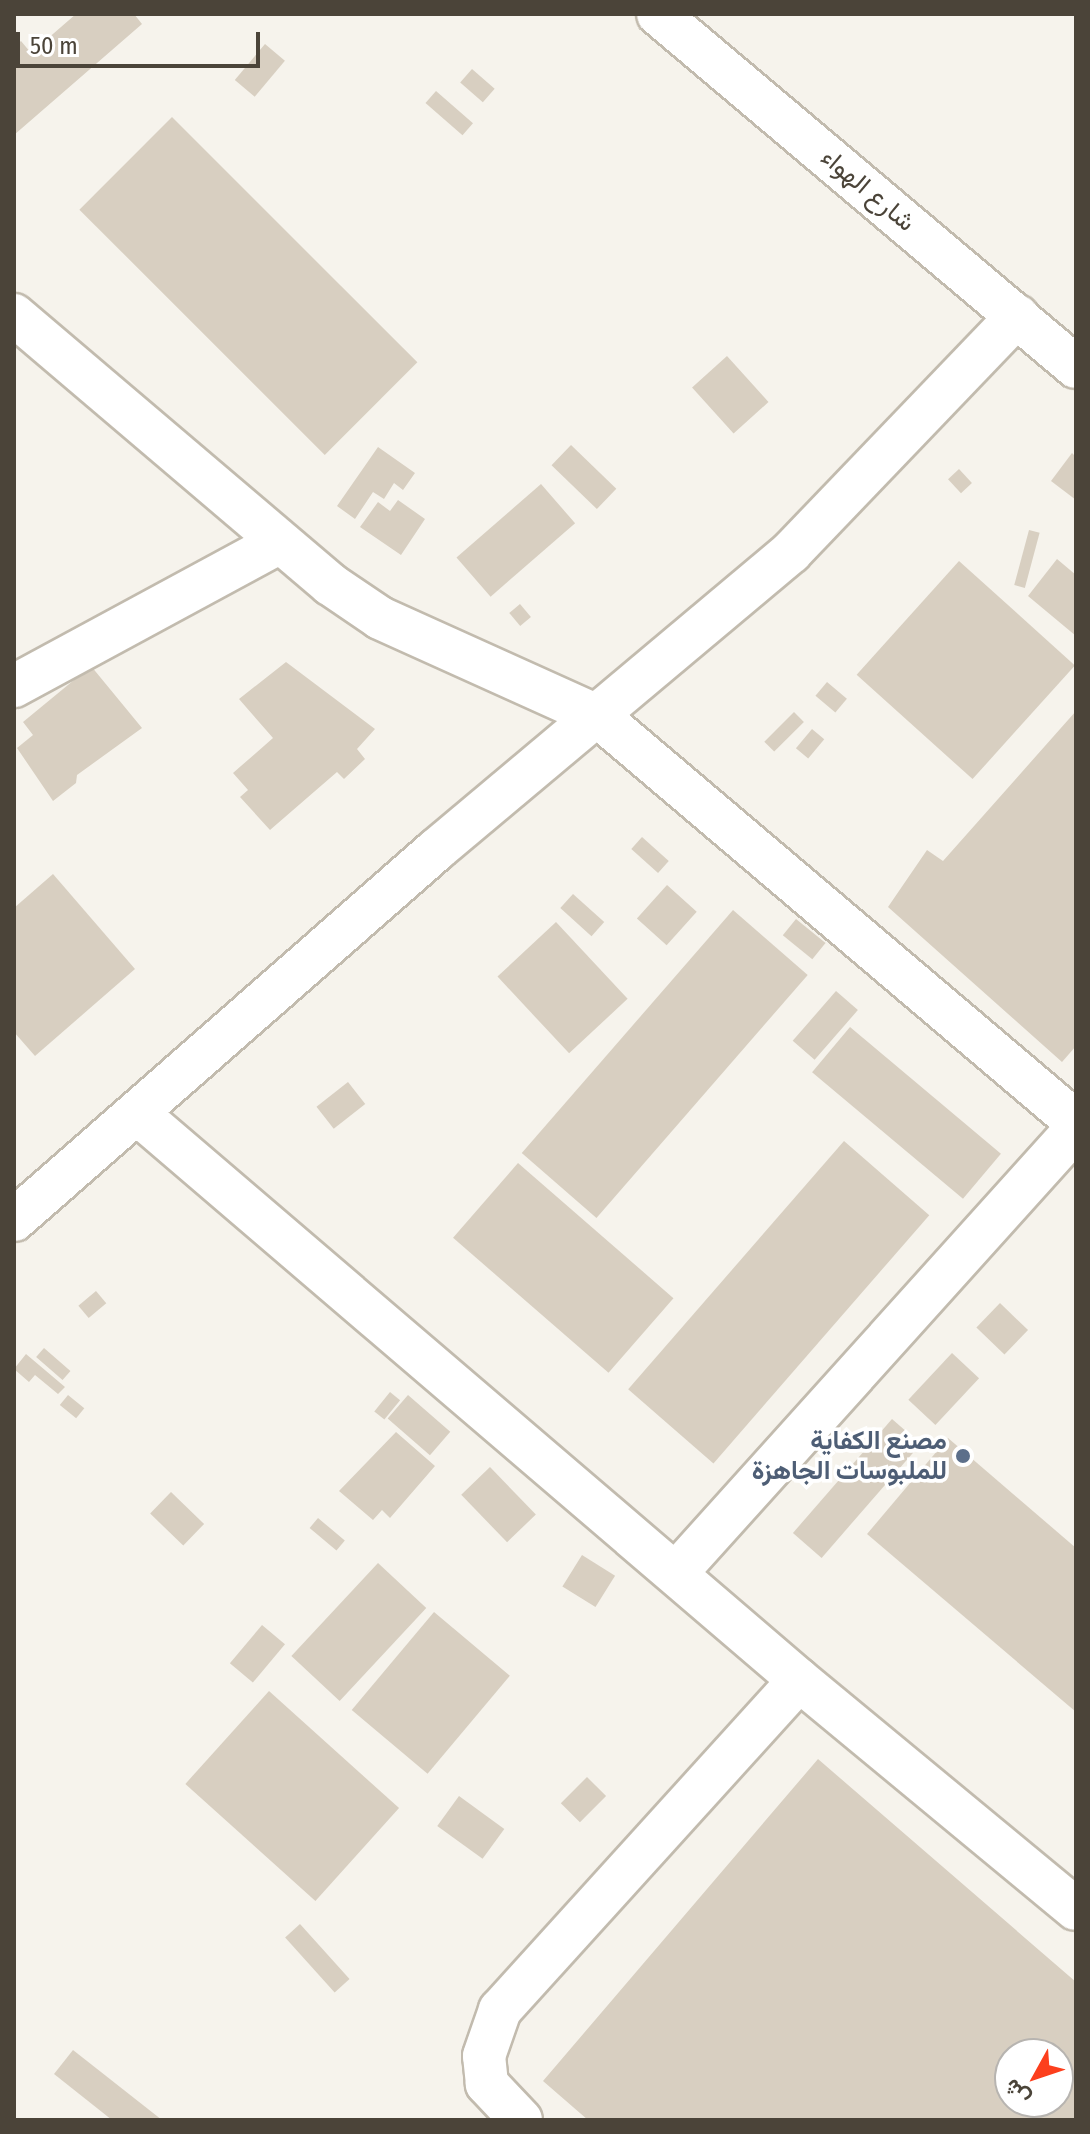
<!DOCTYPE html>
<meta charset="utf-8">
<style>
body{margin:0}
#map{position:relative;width:1090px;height:2134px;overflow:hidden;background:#f6f3ec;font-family:"Fira Sans Condensed",Vazirmatn,sans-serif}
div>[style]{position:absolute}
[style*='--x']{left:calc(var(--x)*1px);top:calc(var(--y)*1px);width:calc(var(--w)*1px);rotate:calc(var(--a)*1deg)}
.building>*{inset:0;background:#d8cfc1;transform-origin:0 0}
.roads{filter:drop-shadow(2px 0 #c2bbae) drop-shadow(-2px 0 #c2bbae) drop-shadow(0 2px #c2bbae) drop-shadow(0 -2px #c2bbae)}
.minor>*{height:42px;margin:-21px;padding:0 21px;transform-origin:21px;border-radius:21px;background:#fff}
.dots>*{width:22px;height:22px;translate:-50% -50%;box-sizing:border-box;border:4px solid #fff;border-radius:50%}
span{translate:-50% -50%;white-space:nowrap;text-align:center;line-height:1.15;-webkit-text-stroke:7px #fff;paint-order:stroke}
.street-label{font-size:26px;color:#4b4439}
.service-label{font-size:26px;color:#4e5e75;font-weight:700}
.right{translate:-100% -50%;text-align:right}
.frame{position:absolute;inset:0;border:16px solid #4b4439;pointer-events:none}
.north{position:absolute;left:994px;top:2038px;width:80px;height:80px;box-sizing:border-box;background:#fff;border:2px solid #b7b4b0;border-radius:50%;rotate:230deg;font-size:22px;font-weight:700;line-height:32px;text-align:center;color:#4b4439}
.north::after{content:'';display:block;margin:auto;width:28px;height:36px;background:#fc3f1d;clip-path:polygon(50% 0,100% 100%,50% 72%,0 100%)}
.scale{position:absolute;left:16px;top:32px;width:244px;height:36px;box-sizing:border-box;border:4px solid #4b4439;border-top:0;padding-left:10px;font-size:24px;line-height:28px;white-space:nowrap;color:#4b4439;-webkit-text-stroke:6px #fff;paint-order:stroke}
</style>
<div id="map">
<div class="building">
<div style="clip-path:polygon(76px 14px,134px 14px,142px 24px,14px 135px,14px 47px,21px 41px,31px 53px)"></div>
<div style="left:265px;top:44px;width:26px;height:47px;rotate:40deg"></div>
<div style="left:472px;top:69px;width:30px;height:18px;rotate:41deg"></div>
<div style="left:436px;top:91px;width:49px;height:16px;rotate:41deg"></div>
<div style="left:172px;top:117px;width:347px;height:131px;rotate:45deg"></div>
<div style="left:727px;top:356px;width:62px;height:47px;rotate:48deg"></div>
<div style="left:571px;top:445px;width:63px;height:28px;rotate:44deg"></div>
<div style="clip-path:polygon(378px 447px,415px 473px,403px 490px,394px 483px,384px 499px,373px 492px,355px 519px,337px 506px)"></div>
<div style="clip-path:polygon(1072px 453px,1076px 457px,1076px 500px,1051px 481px)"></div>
<div style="left:959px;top:469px;width:19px;height:15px;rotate:47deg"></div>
<div style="left:541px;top:484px;width:52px;height:112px;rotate:49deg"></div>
<div style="clip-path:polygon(398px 500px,425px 519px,401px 555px,360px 527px,378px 502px,390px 511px)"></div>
<div style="left:1029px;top:530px;width:11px;height:57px;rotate:15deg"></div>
<div style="clip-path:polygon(1057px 559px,1076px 575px,1076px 636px,1028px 596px)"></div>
<div style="left:959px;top:561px;width:156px;height:153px;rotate:42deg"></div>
<div style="left:520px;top:604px;width:17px;height:14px;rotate:50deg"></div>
<div style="clip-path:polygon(286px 662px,375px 729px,357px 749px,365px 759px,344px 779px,337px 772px,270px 830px,240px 797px,248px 790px,233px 773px,273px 738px,239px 699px)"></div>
<div style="clip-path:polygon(91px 666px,142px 728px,77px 775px,76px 783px,53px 801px,17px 748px,33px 735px,23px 722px)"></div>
<div style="left:827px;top:682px;width:26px;height:18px;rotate:40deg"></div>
<div style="clip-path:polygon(1076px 711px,1076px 1046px,1062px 1062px,888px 907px,927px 850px,943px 861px)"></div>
<div style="left:794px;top:712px;width:14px;height:42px;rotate:45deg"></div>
<div style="left:812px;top:729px;width:16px;height:25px;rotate:40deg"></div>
<div style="left:642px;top:837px;width:36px;height:16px;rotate:42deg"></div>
<div style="clip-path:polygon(53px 874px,135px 969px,35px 1056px,14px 1032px,14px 908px)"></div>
<div style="left:667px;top:885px;width:40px;height:45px;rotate:42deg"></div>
<div style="left:573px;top:894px;width:42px;height:19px;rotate:42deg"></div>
<div style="left:733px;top:910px;width:99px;height:322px;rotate:41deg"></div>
<div style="left:796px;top:919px;width:38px;height:21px;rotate:39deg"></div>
<div style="left:556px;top:922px;width:105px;height:80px;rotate:47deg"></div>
<div style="left:836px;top:991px;width:29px;height:66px;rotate:41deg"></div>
<div style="left:850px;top:1027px;width:197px;height:59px;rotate:40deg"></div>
<div style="left:348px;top:1082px;width:28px;height:40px;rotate:52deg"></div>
<div style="left:844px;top:1141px;width:113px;height:329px;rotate:41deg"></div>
<div style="left:518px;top:1163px;width:206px;height:99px;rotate:41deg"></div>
<div style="left:96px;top:1291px;width:16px;height:23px;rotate:50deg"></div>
<div style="left:1000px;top:1303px;width:39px;height:34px;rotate:44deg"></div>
<div style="left:44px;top:1348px;width:35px;height:12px;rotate:41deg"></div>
<div style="left:952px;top:1353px;width:37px;height:64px;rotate:43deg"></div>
<div style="clip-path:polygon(26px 1354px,65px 1387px,58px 1394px,35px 1375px,29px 1382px,14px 1369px)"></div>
<div style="left:390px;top:1392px;width:13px;height:25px;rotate:39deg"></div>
<div style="left:68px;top:1395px;width:21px;height:13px;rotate:39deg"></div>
<div style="left:408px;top:1395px;width:56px;height:31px;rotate:41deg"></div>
<div style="left:892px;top:1419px;width:38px;height:151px;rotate:41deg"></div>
<div style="clip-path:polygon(396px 1432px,435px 1466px,390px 1518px,382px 1510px,373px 1520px,339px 1491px)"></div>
<div style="clip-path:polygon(948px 1438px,1076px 1548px,1076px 1712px,867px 1534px)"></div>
<div style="left:490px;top:1467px;width:66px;height:40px;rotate:46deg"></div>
<div style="left:171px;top:1492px;width:46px;height:30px;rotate:44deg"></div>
<div style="left:318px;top:1518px;width:35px;height:13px;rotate:40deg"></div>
<div style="left:582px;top:1555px;width:39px;height:37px;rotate:32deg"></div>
<div style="left:378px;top:1563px;width:66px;height:127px;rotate:43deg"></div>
<div style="left:434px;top:1612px;width:99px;height:128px;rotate:40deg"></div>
<div style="left:262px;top:1625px;width:30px;height:50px;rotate:40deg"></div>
<div style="left:269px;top:1691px;width:175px;height:125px;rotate:42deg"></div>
<div style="clip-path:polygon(evenodd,818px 1759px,1076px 1982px,1076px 2120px,588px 2120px,543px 2081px,818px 1759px,1010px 2054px,1058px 2054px,1058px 2102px,1010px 2102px,1010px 2054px)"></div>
<div style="left:587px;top:1777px;width:27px;height:37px;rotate:45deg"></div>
<div style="left:459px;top:1796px;width:56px;height:37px;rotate:36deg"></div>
<div style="left:300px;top:1924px;width:74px;height:20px;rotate:48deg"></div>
<div style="clip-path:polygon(73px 2050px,162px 2120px,112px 2120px,54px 2074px)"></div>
</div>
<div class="roads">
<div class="minor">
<div style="--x:658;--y:14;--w:547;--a:40.18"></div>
<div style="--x:14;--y:315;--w:415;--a:40.4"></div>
<div style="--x:330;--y:584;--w:60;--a:34.2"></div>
<div style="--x:380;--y:618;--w:240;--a:24.3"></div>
<div style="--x:599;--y:717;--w:626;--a:40.33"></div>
<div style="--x:14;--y:686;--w:300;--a:-28.4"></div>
<div style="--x:138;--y:1114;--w:870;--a:40.57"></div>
<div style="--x:799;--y:1680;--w:359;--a:39.6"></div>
<div style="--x:14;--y:1220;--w:561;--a:-41.24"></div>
<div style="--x:436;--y:850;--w:463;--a:-40"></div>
<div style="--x:791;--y:552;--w:327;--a:-46.2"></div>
<div style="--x:677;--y:1572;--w:596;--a:-47.99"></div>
<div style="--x:521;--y:2120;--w:50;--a:-133.4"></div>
<div style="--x:487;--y:2084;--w:28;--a:-96"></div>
<div style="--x:484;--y:2056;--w:49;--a:-70.8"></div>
<div style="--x:500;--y:2010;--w:445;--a:-47.8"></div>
</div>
</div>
<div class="dots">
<div style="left:963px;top:1456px;background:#5c6f8a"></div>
</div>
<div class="street-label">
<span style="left:868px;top:190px;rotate:40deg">شارع الهواء</span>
</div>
<div class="service-label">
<span class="right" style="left:947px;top:1456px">مصنع الكفاية<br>للملبوسات الجاهزة</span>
</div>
<div class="frame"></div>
<div class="north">ش</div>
<div class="scale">50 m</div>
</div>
